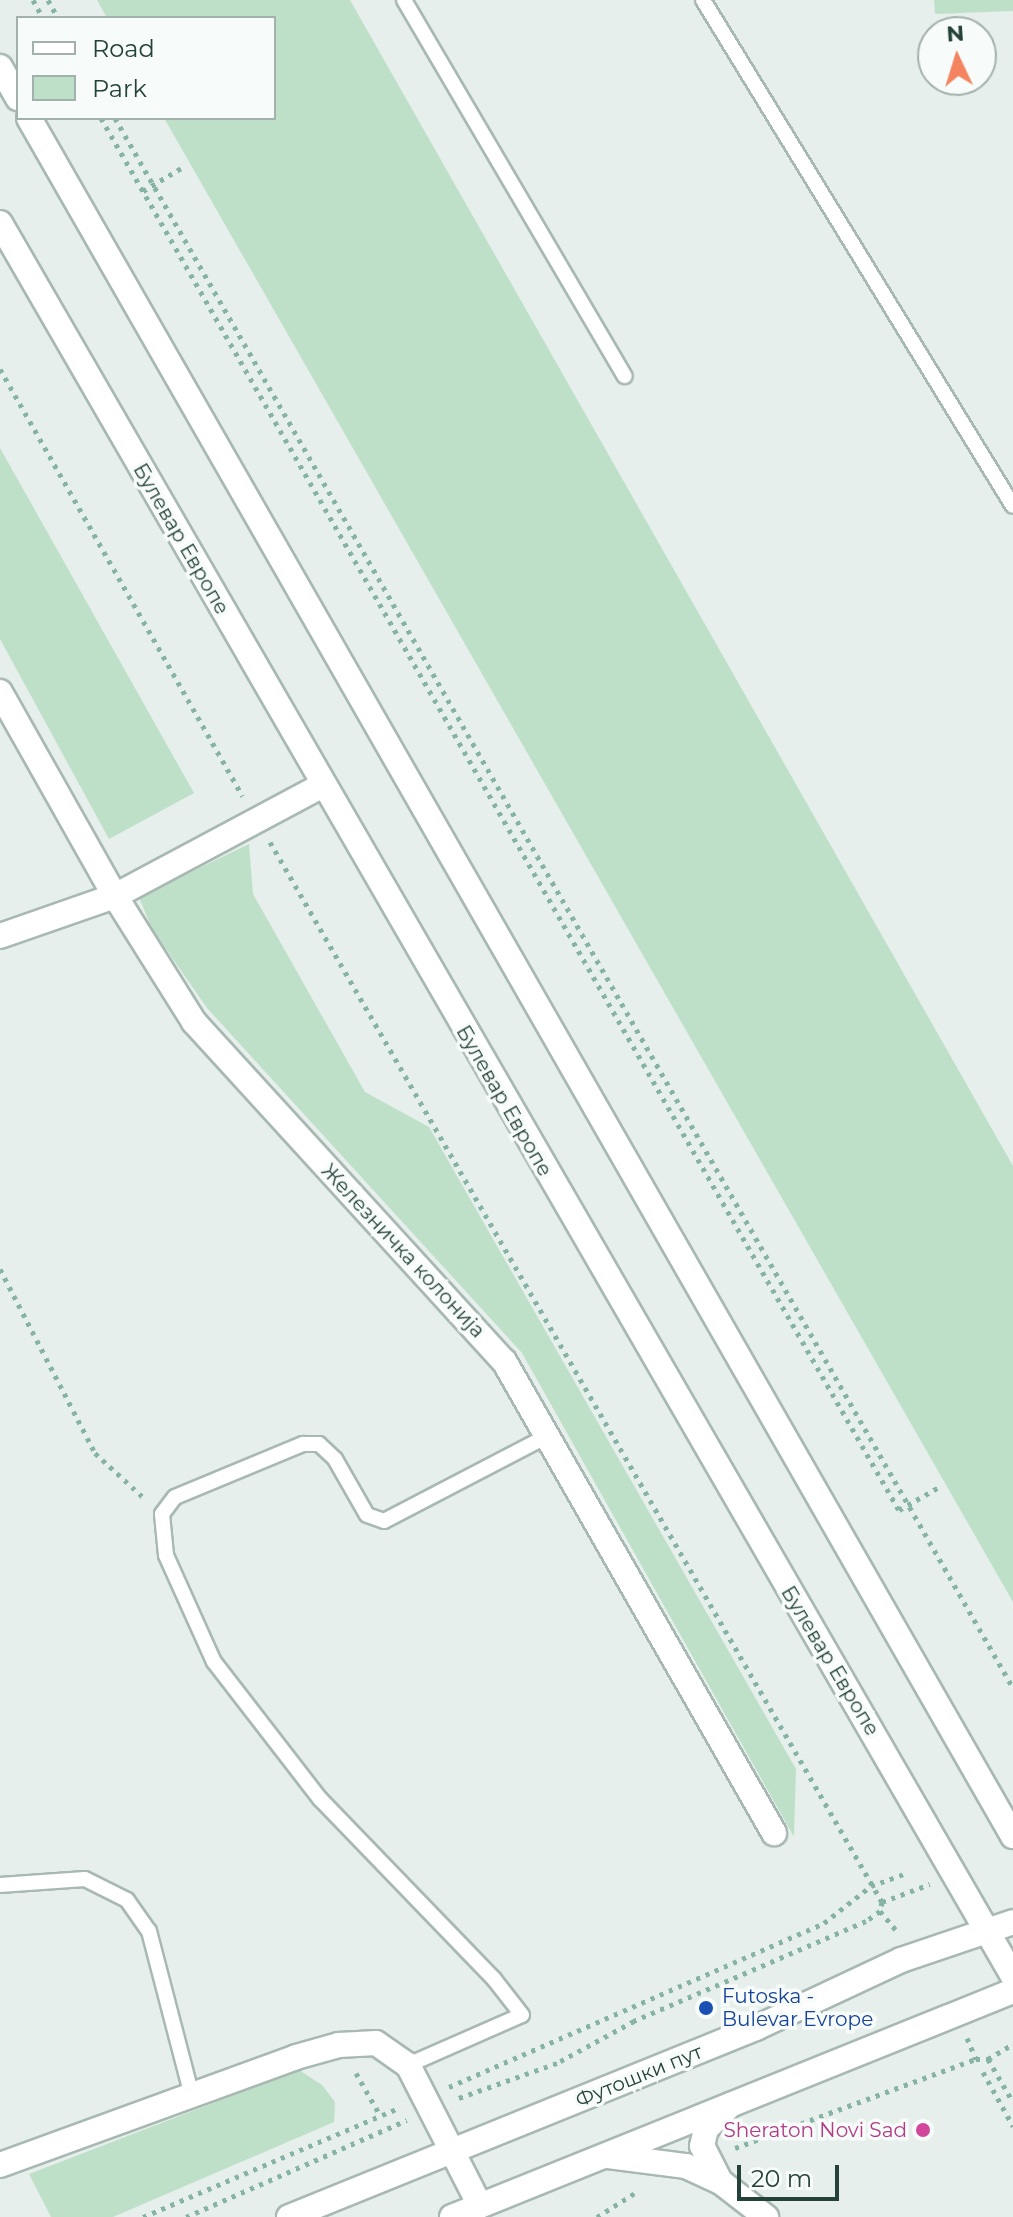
<!DOCTYPE html>
<meta charset="utf-8">
<style>
body{margin:0}
#map{position:relative;width:1013px;height:2217px;overflow:hidden;background:#e6efeb;font-family:Montserrat,sans-serif}
div>[style]{position:absolute}
[style*='--x']{left:calc(var(--x)*1px);top:calc(var(--y)*1px);width:calc(var(--w)*1px);rotate:calc(var(--a)*1deg)}
.green>*{inset:0;background:#bfe0c8}
.path>*{height:5px;margin-top:-2.5px;transform-origin:0;background:repeating-linear-gradient(90deg,#86b3a5 0 4px,transparent 0 10px)}
.roads{filter:drop-shadow(2px 0 #a8b8b2) drop-shadow(-2px 0 #a8b8b2) drop-shadow(0 2px #a8b8b2) drop-shadow(0 -2px #a8b8b2)}
.service>*{height:14px;margin:-7px;padding:0 7px;transform-origin:7px;border-radius:7px;background:#fff}
.minor>*{height:24px;margin:-12px;padding:0 12px;transform-origin:12px;border-radius:12px;background:#fff}
.secondary>*{height:24px;margin:-12px;padding:0 12px;transform-origin:12px;border-radius:12px;background:#fff}
.dots>*{width:22px;height:22px;translate:-50% -50%;box-sizing:border-box;border:4px solid #f7fbf9;border-radius:50%}
span{translate:-50% -50%;white-space:nowrap;text-align:center;line-height:1.15;-webkit-text-stroke:7px #f7fbf9;paint-order:stroke}
.street-label{font-size:20px;color:#24423a}
.transit-label{font-size:20px;color:#164399}
.left{translate:0 -50%;text-align:left}
.hotel-label{font-size:20px;color:#b23c85}
.right{translate:-100% -50%;text-align:right}
.legend{position:absolute;left:16px;top:16px;width:260px;height:104px;box-sizing:border-box;background:#f7fbf9;border:2px solid #a3b1ad;margin:0;padding:10px 14px;list-style:none;font-size:24px;color:#24423a}
.legend li{display:flex;align-items:center;gap:16px;height:40px}
.legend b{width:40px;border:2px solid #a3b1ad}
.north{position:absolute;left:917px;top:16px;width:80px;height:80px;box-sizing:border-box;background:#f7fbf9;border:2px solid #a3b1ad;border-radius:50%;rotate:356deg;font-size:22px;font-weight:700;line-height:32px;text-align:center;color:#24423a}
.north::after{content:'';display:block;margin:auto;width:28px;height:36px;background:#f4845f;clip-path:polygon(50% 0,100% 100%,50% 72%,0 100%)}
.scale{position:absolute;left:737px;top:2165px;width:102px;height:36px;box-sizing:border-box;border:4px solid #24423a;border-top:0;padding-left:10px;font-size:24px;line-height:28px;white-space:nowrap;color:#24423a;-webkit-text-stroke:6px #f7fbf9;paint-order:stroke}
</style>
<div id="map">
<div class="green">
<div style="clip-path:polygon(97px 0,350px 0,1013px 1166px,1013px 1602px,164px 118px,274px 118px,274px 18px,107px 18px)"></div>
<div style="clip-path:polygon(934px 0,1013px 0,1013px 11px,935px 14px)"></div>
<div style="clip-path:polygon(0 448px,194px 793px,109px 839px,0 639px)"></div>
<div style="clip-path:polygon(249px 844px,253px 894px,365px 1092px,429px 1127px,796px 1769px,794px 1837px,522px 1353px,207px 1008px,152px 929px,139px 897px)"></div>
<div style="clip-path:polygon(299px 2070px,322px 2085px,335px 2102px,334px 2122px,113px 2217px,51px 2217px,29px 2174px)"></div>
</div>
<div class="path">
<div style="--x:33;--y:0;--w:21;--a:61"></div>
<div style="--x:48;--y:0;--w:21;--a:61"></div>
<div style="--x:101;--y:118;--w:1605;--a:60.18"></div>
<div style="--x:899;--y:1510;--w:46;--a:-29.9"></div>
<div style="--x:115;--y:118;--w:1809;--a:60.23"></div>
<div style="--x:143;--y:191;--w:47;--a:-31"></div>
<div style="--x:0;--y:369;--w:491;--a:60.4"></div>
<div style="--x:270;--y:842;--w:1224;--a:60"></div>
<div style="--x:882;--y:1902;--w:9;--a:103"></div>
<div style="--x:880;--y:1911;--w:17;--a:144"></div>
<div style="--x:866;--y:1921;--w:253;--a:156.7"></div>
<div style="--x:634;--y:2021;--w:88;--a:151.4"></div>
<div style="--x:557;--y:2063;--w:107;--a:160.4"></div>
<div style="--x:0;--y:1269;--w:207;--a:62.7"></div>
<div style="--x:95;--y:1453;--w:68;--a:42.6"></div>
<div style="--x:882;--y:1902;--w:51;--a:-20.6"></div>
<div style="--x:880;--y:1911;--w:25;--a:50"></div>
<div style="--x:967;--y:2038;--w:23;--a:67"></div>
<div style="--x:988;--y:2059;--w:29;--a:-31"></div>
<div style="--x:983;--y:2072;--w:62;--a:60.9"></div>
<div style="--x:356;--y:2073;--w:48;--a:60.3"></div>
<div style="--x:449;--y:2087;--w:409;--a:-23.6"></div>
<div style="--x:824;--y:1923;--w:60;--a:-38.2"></div>
<div style="--x:871;--y:1886;--w:38;--a:-20"></div>
<div style="--x:735;--y:2148;--w:257;--a:-20.3"></div>
<div style="--x:976;--y:2059;--w:12;--a:0"></div>
<div style="--x:988;--y:2059;--w:50;--a:59.8"></div>
<div style="--x:143;--y:2217;--w:278;--a:-23.1"></div>
<div style="--x:186;--y:2217;--w:241;--a:-23.7"></div>
<div style="--x:597;--y:2217;--w:49;--a:-32.4"></div>
</div>
<div class="roads">
<div class="service">
<div style="--x:404;--y:0;--w:436;--a:59.6"></div>
<div style="--x:703;--y:0;--w:593;--a:58.51"></div>
<div style="--x:0;--y:1885;--w:85;--a:-4"></div>
<div style="--x:85;--y:1879;--w:47;--a:26.6"></div>
<div style="--x:127;--y:1900;--w:38;--a:55"></div>
<div style="--x:149;--y:1931;--w:171;--a:75.4"></div>
<div style="--x:408;--y:2065;--w:124;--a:-23.7"></div>
<div style="--x:522;--y:2015;--w:46;--a:-127.9"></div>
<div style="--x:494;--y:1979;--w:250;--a:-134"></div>
<div style="--x:320;--y:1799;--w:173;--a:-127.7"></div>
<div style="--x:214;--y:1662;--w:117;--a:-114.2"></div>
<div style="--x:166;--y:1555;--w:41;--a:-95.6"></div>
<div style="--x:162;--y:1514;--w:21;--a:-53"></div>
<div style="--x:175;--y:1497;--w:139;--a:-22.5"></div>
<div style="--x:303;--y:1444;--w:16;--a:0"></div>
<div style="--x:319;--y:1444;--w:22;--a:43"></div>
<div style="--x:335;--y:1459;--w:64;--a:60.3"></div>
<div style="--x:367;--y:1515;--w:18;--a:19"></div>
<div style="--x:384;--y:1521;--w:184;--a:-27.5"></div>
</div>
<div class="minor">
<div style="--x:0;--y:692;--w:234;--a:60.6"></div>
<div style="--x:115;--y:896;--w:149;--a:57.9"></div>
<div style="--x:194;--y:1022;--w:459;--a:47.6"></div>
<div style="--x:504;--y:1361;--w:544;--a:60.23"></div>
<div style="--x:0;--y:936;--w:122;--a:-19.2"></div>
<div style="--x:115;--y:896;--w:234;--a:-28.1"></div>
<div style="--x:608;--y:2156;--w:79;--a:7.3"></div>
<div style="--x:686;--y:2166;--w:40;--a:25"></div>
<div style="--x:722;--y:2183;--w:56;--a:37.7"></div>
<div style="--x:0;--y:2165;--w:315;--a:-20"></div>
<div style="--x:296;--y:2057;--w:45;--a:-15.6"></div>
<div style="--x:339;--y:2045;--w:37;--a:-3"></div>
<div style="--x:376;--y:2043;--w:39;--a:35"></div>
<div style="--x:408;--y:2065;--w:158;--a:62.9"></div>
<div style="--x:720;--y:2181;--w:39;--a:-117"></div>
<div style="--x:702;--y:2146;--w:17;--a:-77"></div>
<div style="--x:706;--y:2129;--w:34;--a:-45"></div>
</div>
<div class="secondary">
<div style="--x:0;--y:67;--w:36;--a:60"></div>
<div style="--x:29;--y:118;--w:1980;--a:60.2"></div>
<div style="--x:0;--y:223;--w:2025;--a:59.98"></div>
<div style="--x:289;--y:2217;--w:504;--a:-22.03"></div>
<div style="--x:756;--y:2028;--w:160;--a:-25.1"></div>
<div style="--x:901;--y:1960;--w:118;--a:-18.7"></div>
<div style="--x:452;--y:2217;--w:605;--a:-21.94"></div>
</div>
</div>
<div class="dots">
<div style="left:706px;top:2008px;background:#1a4fb4"></div>
<div style="left:923px;top:2130px;background:#d1479c"></div>
</div>
<div class="street-label">
<span style="left:181px;top:539px;rotate:60deg">Булевар Европе</span>
<span style="left:504px;top:1101px;rotate:60deg">Булевар Европе</span>
<span style="left:403px;top:1251px;rotate:47deg">Железничка колонија</span>
<span style="left:830px;top:1661px;rotate:59deg">Булевар Европе</span>
<span style="left:639px;top:2076px;rotate:-22deg">Футошки пут</span>
</div>
<div class="transit-label">
<span class="left" style="left:722px;top:2008px">Futoska -<br>Bulevar Evrope</span>
</div>
<div class="hotel-label">
<span class="right" style="left:907px;top:2130px">Sheraton Novi Sad</span>
</div>
<ul class="legend">
<li><b style="height:10px;background:#fff"></b>Road</li>
<li><b style="height:22px;background:#bfe0c8"></b>Park</li>
</ul>
<div class="north">N</div>
<div class="scale">20 m</div>
</div>
